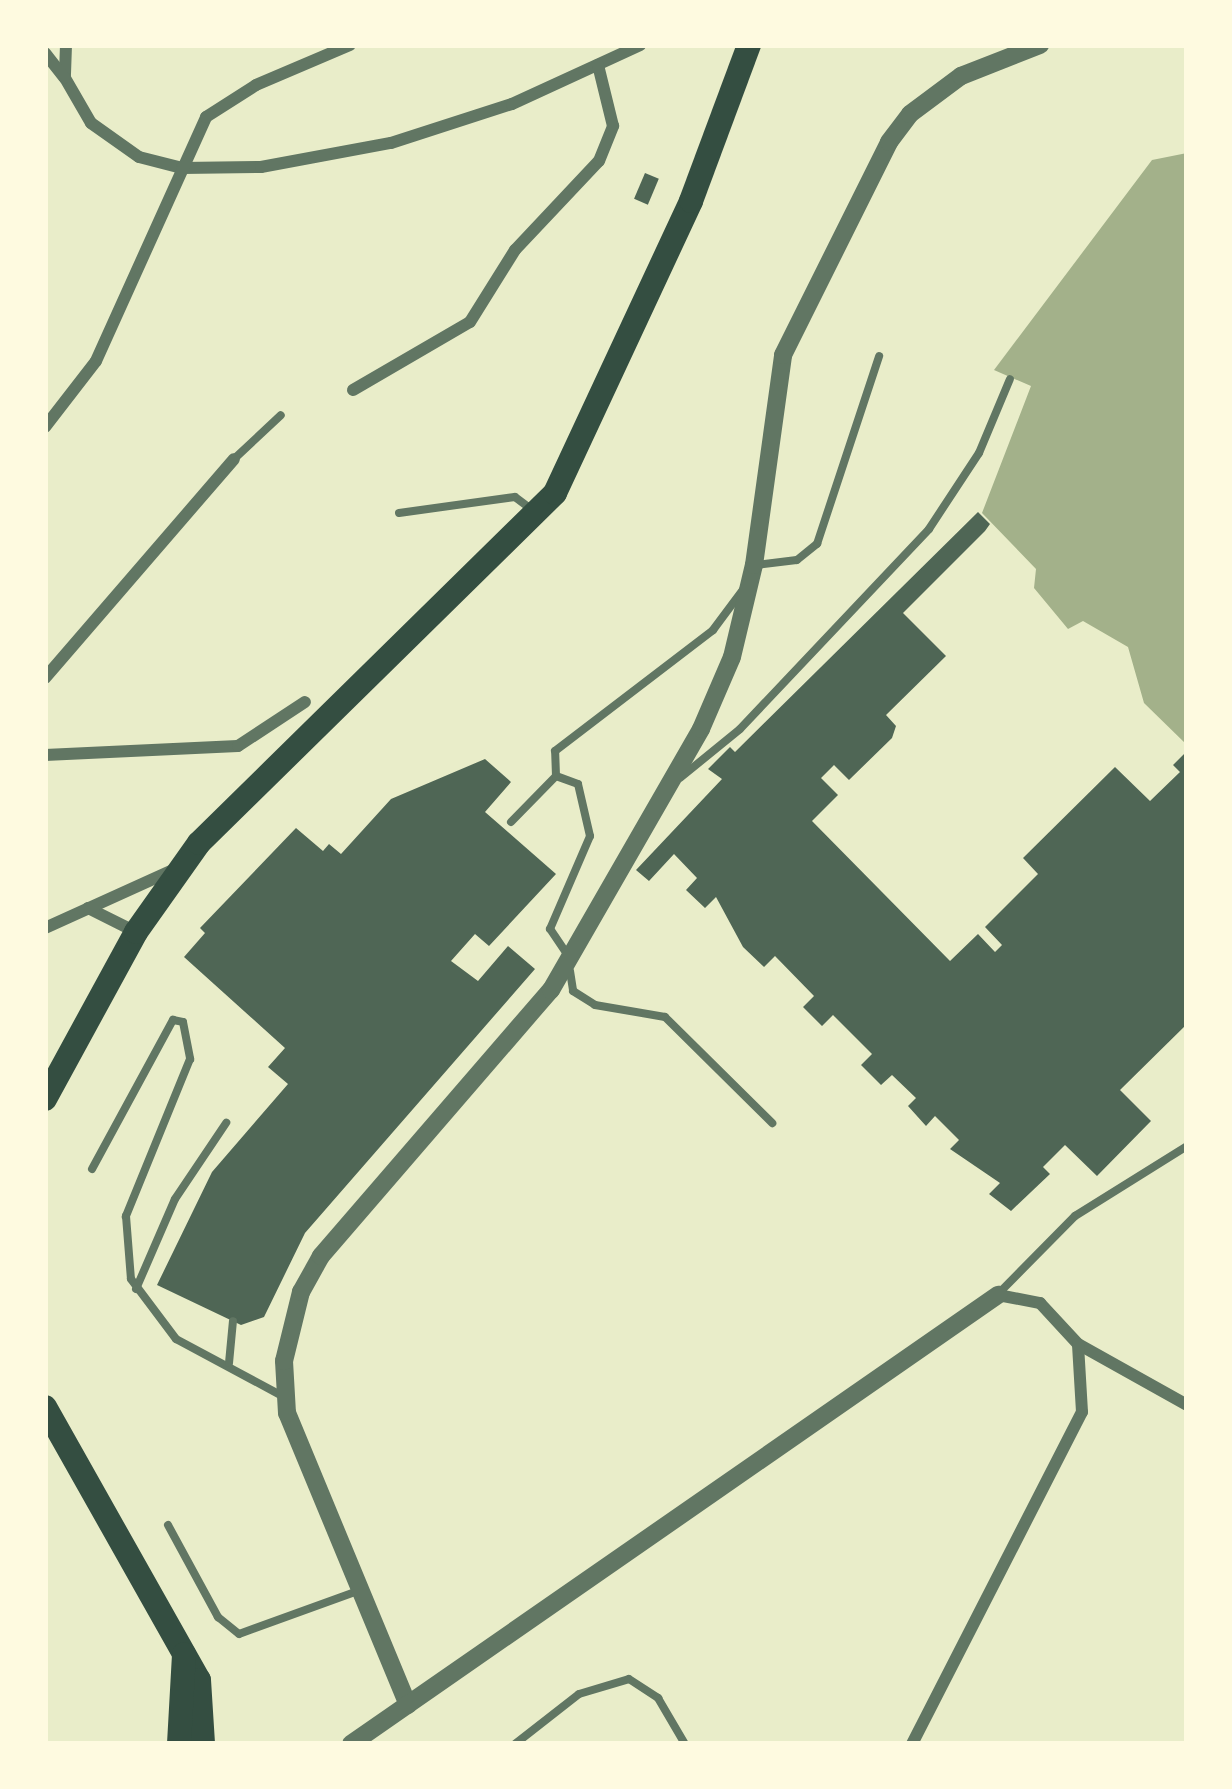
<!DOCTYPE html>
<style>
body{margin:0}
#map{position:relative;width:1232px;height:1789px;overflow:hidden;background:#e9edc9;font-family:Montserrat,sans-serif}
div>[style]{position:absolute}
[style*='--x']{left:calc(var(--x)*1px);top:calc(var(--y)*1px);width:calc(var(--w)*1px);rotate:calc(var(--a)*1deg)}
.water>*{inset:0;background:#a3b18a}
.building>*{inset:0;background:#4f6655;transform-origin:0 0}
.service>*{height:8px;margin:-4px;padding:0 4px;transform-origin:4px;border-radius:4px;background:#617663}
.minor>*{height:12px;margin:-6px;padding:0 6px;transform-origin:6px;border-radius:6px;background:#617663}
.tertiary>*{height:18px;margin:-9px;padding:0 9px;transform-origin:9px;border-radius:9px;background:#617663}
.primary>*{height:24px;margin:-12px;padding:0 12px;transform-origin:12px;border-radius:12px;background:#344e41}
span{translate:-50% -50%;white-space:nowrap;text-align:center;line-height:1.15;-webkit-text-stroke:9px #fefae0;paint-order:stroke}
.frame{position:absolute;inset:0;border:48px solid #fefae0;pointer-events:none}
</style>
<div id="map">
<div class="water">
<div style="clip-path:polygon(1187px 153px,1187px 745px,1144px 703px,1128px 647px,1083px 621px,1068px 629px,1034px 588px,1036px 569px,982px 513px,1031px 386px,994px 370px,1152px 160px)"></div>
</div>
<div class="building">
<div style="left:645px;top:173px;width:15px;height:28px;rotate:23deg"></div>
<div style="clip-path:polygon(978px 512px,990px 524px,985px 531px,903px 613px,946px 656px,886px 715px,896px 726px,892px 738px,849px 780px,834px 765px,821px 778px,838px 795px,812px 821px,950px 961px,978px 934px,995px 952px,1002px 945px,985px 927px,1038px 874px,1023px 858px,1115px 767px,1150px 801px,1180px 772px,1173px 765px,1187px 751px,1187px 1024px,1120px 1090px,1151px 1121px,1097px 1176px,1065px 1145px,1043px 1167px,1050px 1174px,1011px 1211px,989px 1194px,1000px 1183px,950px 1149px,959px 1140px,935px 1116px,926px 1126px,908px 1106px,916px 1098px,892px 1075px,881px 1085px,861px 1065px,872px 1054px,833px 1015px,822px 1026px,803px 1007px,814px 996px,775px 956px,764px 967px,743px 947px,716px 897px,705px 908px,686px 890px,697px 878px,674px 854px,649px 881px,636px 870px,722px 779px,708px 769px,730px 747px,735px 752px)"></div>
<div style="clip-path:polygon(485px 759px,511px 782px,485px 812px,556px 874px,489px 946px,475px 934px,451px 961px,478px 981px,508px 946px,535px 969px,305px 1233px,264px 1317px,241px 1325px,157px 1285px,212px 1172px,288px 1084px,268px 1067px,285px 1048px,184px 957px,205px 933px,200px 928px,296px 828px,323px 851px,329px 844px,341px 854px,391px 799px)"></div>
</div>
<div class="service">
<div style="--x:234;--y:459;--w:64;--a:-43.1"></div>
<div style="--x:399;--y:513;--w:117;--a:-7.9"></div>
<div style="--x:515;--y:497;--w:20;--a:37"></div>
<div style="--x:755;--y:565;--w:42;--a:-6.8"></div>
<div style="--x:797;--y:560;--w:26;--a:-39"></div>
<div style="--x:817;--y:544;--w:198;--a:-71.7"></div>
<div style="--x:680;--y:778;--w:77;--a:-39.2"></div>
<div style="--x:740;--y:729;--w:275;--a:-46.6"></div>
<div style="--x:929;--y:529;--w:91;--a:-56.7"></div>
<div style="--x:979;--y:453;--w:80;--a:-67.3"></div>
<div style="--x:511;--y:822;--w:64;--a:-45.6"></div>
<div style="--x:569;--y:957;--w:34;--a:-124"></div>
<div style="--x:550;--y:929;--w:101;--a:-66.7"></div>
<div style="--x:590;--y:836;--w:53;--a:-103"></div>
<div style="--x:578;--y:784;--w:23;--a:-160"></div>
<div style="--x:556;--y:776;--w:25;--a:-92"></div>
<div style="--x:555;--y:751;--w:199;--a:-37.4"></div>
<div style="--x:713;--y:630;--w:54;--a:-53.3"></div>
<div style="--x:570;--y:971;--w:20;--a:81"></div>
<div style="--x:573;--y:991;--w:26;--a:32"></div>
<div style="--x:595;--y:1005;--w:71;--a:9.7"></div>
<div style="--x:665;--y:1017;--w:151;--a:44.7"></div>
<div style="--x:92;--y:1169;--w:170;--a:-61.5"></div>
<div style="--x:173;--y:1020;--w:10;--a:11"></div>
<div style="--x:183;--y:1022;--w:38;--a:79"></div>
<div style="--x:190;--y:1059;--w:170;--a:112.2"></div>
<div style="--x:126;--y:1216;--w:63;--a:85.5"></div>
<div style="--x:131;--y:1279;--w:75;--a:53.1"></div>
<div style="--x:176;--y:1339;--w:123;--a:28.2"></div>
<div style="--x:136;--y:1289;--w:98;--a:-66.6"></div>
<div style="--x:175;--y:1199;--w:92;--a:-56.1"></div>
<div style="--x:999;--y:1293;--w:108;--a:-45.4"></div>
<div style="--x:1075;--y:1216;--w:132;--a:-32"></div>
<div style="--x:229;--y:1363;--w:42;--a:-84.6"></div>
<div style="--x:168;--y:1525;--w:105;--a:61.5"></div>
<div style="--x:218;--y:1617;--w:27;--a:39"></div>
<div style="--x:239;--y:1634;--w:127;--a:-19.9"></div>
<div style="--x:515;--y:1744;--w:81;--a:-38"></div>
<div style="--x:579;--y:1694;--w:52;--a:-16.7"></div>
<div style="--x:629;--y:1679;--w:35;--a:33"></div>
<div style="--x:658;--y:1698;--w:53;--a:59.6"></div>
</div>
<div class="minor">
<div style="--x:66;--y:45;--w:33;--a:92"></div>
<div style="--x:65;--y:78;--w:52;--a:60"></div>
<div style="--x:91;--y:123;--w:59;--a:35.3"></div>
<div style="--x:139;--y:157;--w:44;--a:14.3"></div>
<div style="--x:182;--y:168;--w:79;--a:-0.7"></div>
<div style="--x:261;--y:167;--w:132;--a:-10.5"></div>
<div style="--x:391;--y:143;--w:127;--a:-17.9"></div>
<div style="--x:512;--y:104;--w:141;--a:-24.7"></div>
<div style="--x:45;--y:53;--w:31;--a:52"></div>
<div style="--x:353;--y:390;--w:135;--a:-30.2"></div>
<div style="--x:470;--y:322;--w:85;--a:-58"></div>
<div style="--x:515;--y:250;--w:122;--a:-46.7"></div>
<div style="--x:599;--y:161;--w:38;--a:-68"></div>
<div style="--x:613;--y:126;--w:63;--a:-103.8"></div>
<div style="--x:45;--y:427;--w:83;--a:-52.3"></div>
<div style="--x:96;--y:361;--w:268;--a:-65.7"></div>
<div style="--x:206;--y:117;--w:59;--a:-32.6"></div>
<div style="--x:256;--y:85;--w:102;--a:-23.1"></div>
<div style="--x:45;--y:678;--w:289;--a:-49.2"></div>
<div style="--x:45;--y:755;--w:193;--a:-2.7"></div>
<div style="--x:238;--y:746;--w:80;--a:-33.3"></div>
<div style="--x:88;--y:908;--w:54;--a:26.6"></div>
<div style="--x:45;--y:928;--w:143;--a:-24.4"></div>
<div style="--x:998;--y:1295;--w:43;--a:10.8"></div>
<div style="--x:1040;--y:1303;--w:56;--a:47.2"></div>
<div style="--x:1078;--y:1344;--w:125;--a:29.2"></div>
<div style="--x:912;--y:1744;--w:373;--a:-62.9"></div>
<div style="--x:1082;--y:1412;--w:68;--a:-93.4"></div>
</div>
<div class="tertiary">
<div style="--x:408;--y:1705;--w:316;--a:-112.5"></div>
<div style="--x:287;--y:1413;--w:52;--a:-93.3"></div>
<div style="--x:284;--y:1361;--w:71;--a:-76.2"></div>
<div style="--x:301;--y:1292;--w:41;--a:-60.9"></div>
<div style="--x:321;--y:1256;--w:352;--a:-49.2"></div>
<div style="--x:551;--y:990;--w:301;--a:-60.1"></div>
<div style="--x:701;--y:729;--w:78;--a:-66.7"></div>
<div style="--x:732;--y:657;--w:95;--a:-76.6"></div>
<div style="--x:754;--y:565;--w:212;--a:-82.1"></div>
<div style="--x:783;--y:355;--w:238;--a:-63.5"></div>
<div style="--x:889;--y:142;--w:35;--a:-53"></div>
<div style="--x:910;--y:114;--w:64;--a:-36.7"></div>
<div style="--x:961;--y:76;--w:85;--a:-21.4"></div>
<div style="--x:351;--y:1744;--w:788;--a:-34.76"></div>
</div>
<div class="primary">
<div style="--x:45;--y:1099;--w:190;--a:-61.4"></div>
<div style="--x:136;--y:932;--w:109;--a:-54.7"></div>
<div style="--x:199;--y:843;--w:499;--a:-44.5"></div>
<div style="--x:555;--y:493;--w:322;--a:-65"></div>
<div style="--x:691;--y:201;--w:166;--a:-69.6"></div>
<div style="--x:45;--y:1407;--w:313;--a:60.6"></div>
<div style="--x:199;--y:1680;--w:64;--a:86.4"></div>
<div style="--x:179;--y:1744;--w:90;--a:-86.8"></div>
</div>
<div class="frame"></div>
</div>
